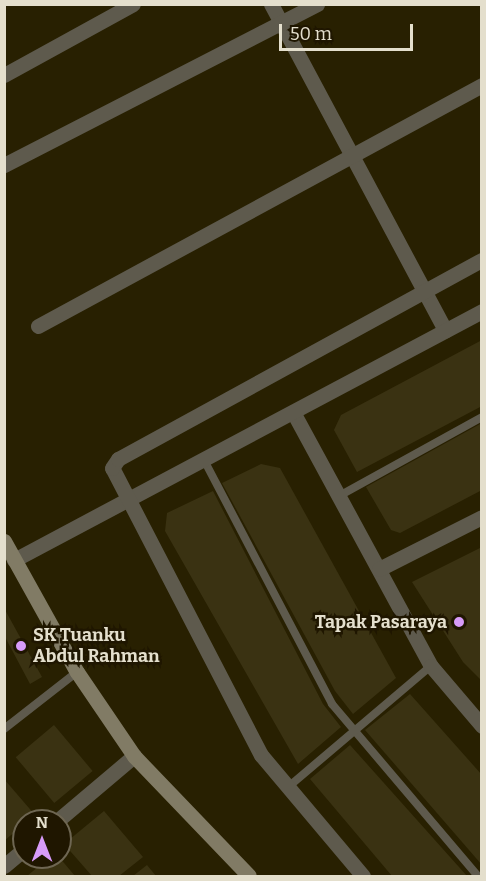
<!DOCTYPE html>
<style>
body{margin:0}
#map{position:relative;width:486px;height:881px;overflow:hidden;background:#282001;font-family:Bitter,serif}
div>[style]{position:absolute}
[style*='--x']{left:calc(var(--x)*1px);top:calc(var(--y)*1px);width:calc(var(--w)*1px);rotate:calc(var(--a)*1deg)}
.building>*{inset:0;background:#3a3212;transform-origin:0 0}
.lane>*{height:8px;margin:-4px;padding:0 4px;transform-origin:4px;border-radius:4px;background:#5e5a4d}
.street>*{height:15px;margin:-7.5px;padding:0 7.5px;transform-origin:7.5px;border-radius:7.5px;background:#5e5a4d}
.secondary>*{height:15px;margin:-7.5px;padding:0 7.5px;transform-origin:7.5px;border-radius:7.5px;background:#817b65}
.dots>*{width:16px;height:16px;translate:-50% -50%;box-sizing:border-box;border:3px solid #1f1600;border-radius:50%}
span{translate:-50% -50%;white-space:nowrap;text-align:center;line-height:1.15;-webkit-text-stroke:5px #1f1600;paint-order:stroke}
.poi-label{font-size:18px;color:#e4dfcd;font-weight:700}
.right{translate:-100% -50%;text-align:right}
.left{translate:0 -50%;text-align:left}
.frame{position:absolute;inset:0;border:6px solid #e4dfcd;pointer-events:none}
.north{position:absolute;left:12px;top:809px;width:60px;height:60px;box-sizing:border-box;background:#1f1600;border:2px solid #6e6652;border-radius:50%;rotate:0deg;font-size:16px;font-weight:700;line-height:24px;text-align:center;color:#e4dfcd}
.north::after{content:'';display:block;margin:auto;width:21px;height:27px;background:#d79bf9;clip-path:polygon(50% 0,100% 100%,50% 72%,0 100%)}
.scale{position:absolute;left:279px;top:24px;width:134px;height:27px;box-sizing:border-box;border:3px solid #e4dfcd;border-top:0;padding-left:8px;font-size:18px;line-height:21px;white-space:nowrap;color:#e4dfcd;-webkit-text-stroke:4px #1f1600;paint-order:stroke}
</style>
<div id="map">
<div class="building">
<div style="clip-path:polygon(482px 340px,482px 406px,357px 472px,334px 430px,341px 415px)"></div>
<div style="clip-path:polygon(482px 423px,482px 490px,400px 533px,391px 530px,366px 487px)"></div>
<div style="clip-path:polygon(261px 464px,280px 468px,396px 678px,353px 714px,335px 691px,222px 483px)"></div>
<div style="clip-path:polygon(213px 491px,323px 704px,341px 727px,298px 764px,165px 531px,167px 513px)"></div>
<div style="clip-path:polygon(482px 547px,482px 681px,463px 662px,412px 582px)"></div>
<div style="clip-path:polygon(4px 608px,42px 677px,30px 684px,4px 635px)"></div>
<div style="clip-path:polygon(410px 694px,482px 775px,482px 865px,365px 730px)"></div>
<div style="left:54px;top:725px;width:60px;height:50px;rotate:50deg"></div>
<div style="clip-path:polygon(350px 745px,467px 876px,392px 876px,310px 779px)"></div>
<div style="clip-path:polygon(4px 779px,35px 815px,4px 841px)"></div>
<div style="clip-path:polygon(104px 811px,143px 857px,119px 876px,92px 876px,64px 844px)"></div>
<div style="clip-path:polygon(50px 857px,59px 857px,75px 876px,27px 876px)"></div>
<div style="clip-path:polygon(147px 865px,156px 876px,133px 876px)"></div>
</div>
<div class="lane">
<div style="--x:204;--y:460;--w:276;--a:62.3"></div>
<div style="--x:332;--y:704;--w:226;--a:49.7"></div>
<div style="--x:339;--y:496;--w:163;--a:-28.9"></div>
<div style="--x:4;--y:729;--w:93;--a:-38"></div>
<div style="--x:287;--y:788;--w:189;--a:-40.3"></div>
</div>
<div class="street">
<div style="--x:271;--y:4;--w:370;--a:61.9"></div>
<div style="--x:4;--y:75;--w:147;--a:-28.8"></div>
<div style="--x:4;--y:165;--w:352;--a:-27.2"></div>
<div style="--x:38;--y:326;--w:505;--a:-28.49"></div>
<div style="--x:293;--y:412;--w:289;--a:61.5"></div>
<div style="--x:431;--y:666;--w:79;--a:49.6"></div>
<div style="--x:14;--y:560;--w:530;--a:-28.02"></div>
<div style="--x:379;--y:569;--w:115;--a:-26.8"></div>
<div style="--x:57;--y:821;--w:101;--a:-40.2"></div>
<div style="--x:4;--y:866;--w:26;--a:-40"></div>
<div style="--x:363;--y:876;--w:158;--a:-130.1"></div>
<div style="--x:261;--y:755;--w:323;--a:-117.4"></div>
<div style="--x:112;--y:468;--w:11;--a:-56"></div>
<div style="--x:118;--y:459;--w:415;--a:-28.7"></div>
</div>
<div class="secondary">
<div style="--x:4;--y:541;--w:150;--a:60.9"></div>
<div style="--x:77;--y:672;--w:102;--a:55.8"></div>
<div style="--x:134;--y:756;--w:166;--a:46.2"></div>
</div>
<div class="dots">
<div style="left:459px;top:622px;background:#d79bf9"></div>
<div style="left:21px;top:646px;background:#d79bf9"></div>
</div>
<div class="poi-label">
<span class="right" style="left:447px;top:622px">Tapak Pasaraya</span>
<span class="left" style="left:33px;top:646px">SK Tuanku<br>Abdul Rahman</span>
</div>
<div class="frame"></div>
<div class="north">N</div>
<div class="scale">50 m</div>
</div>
